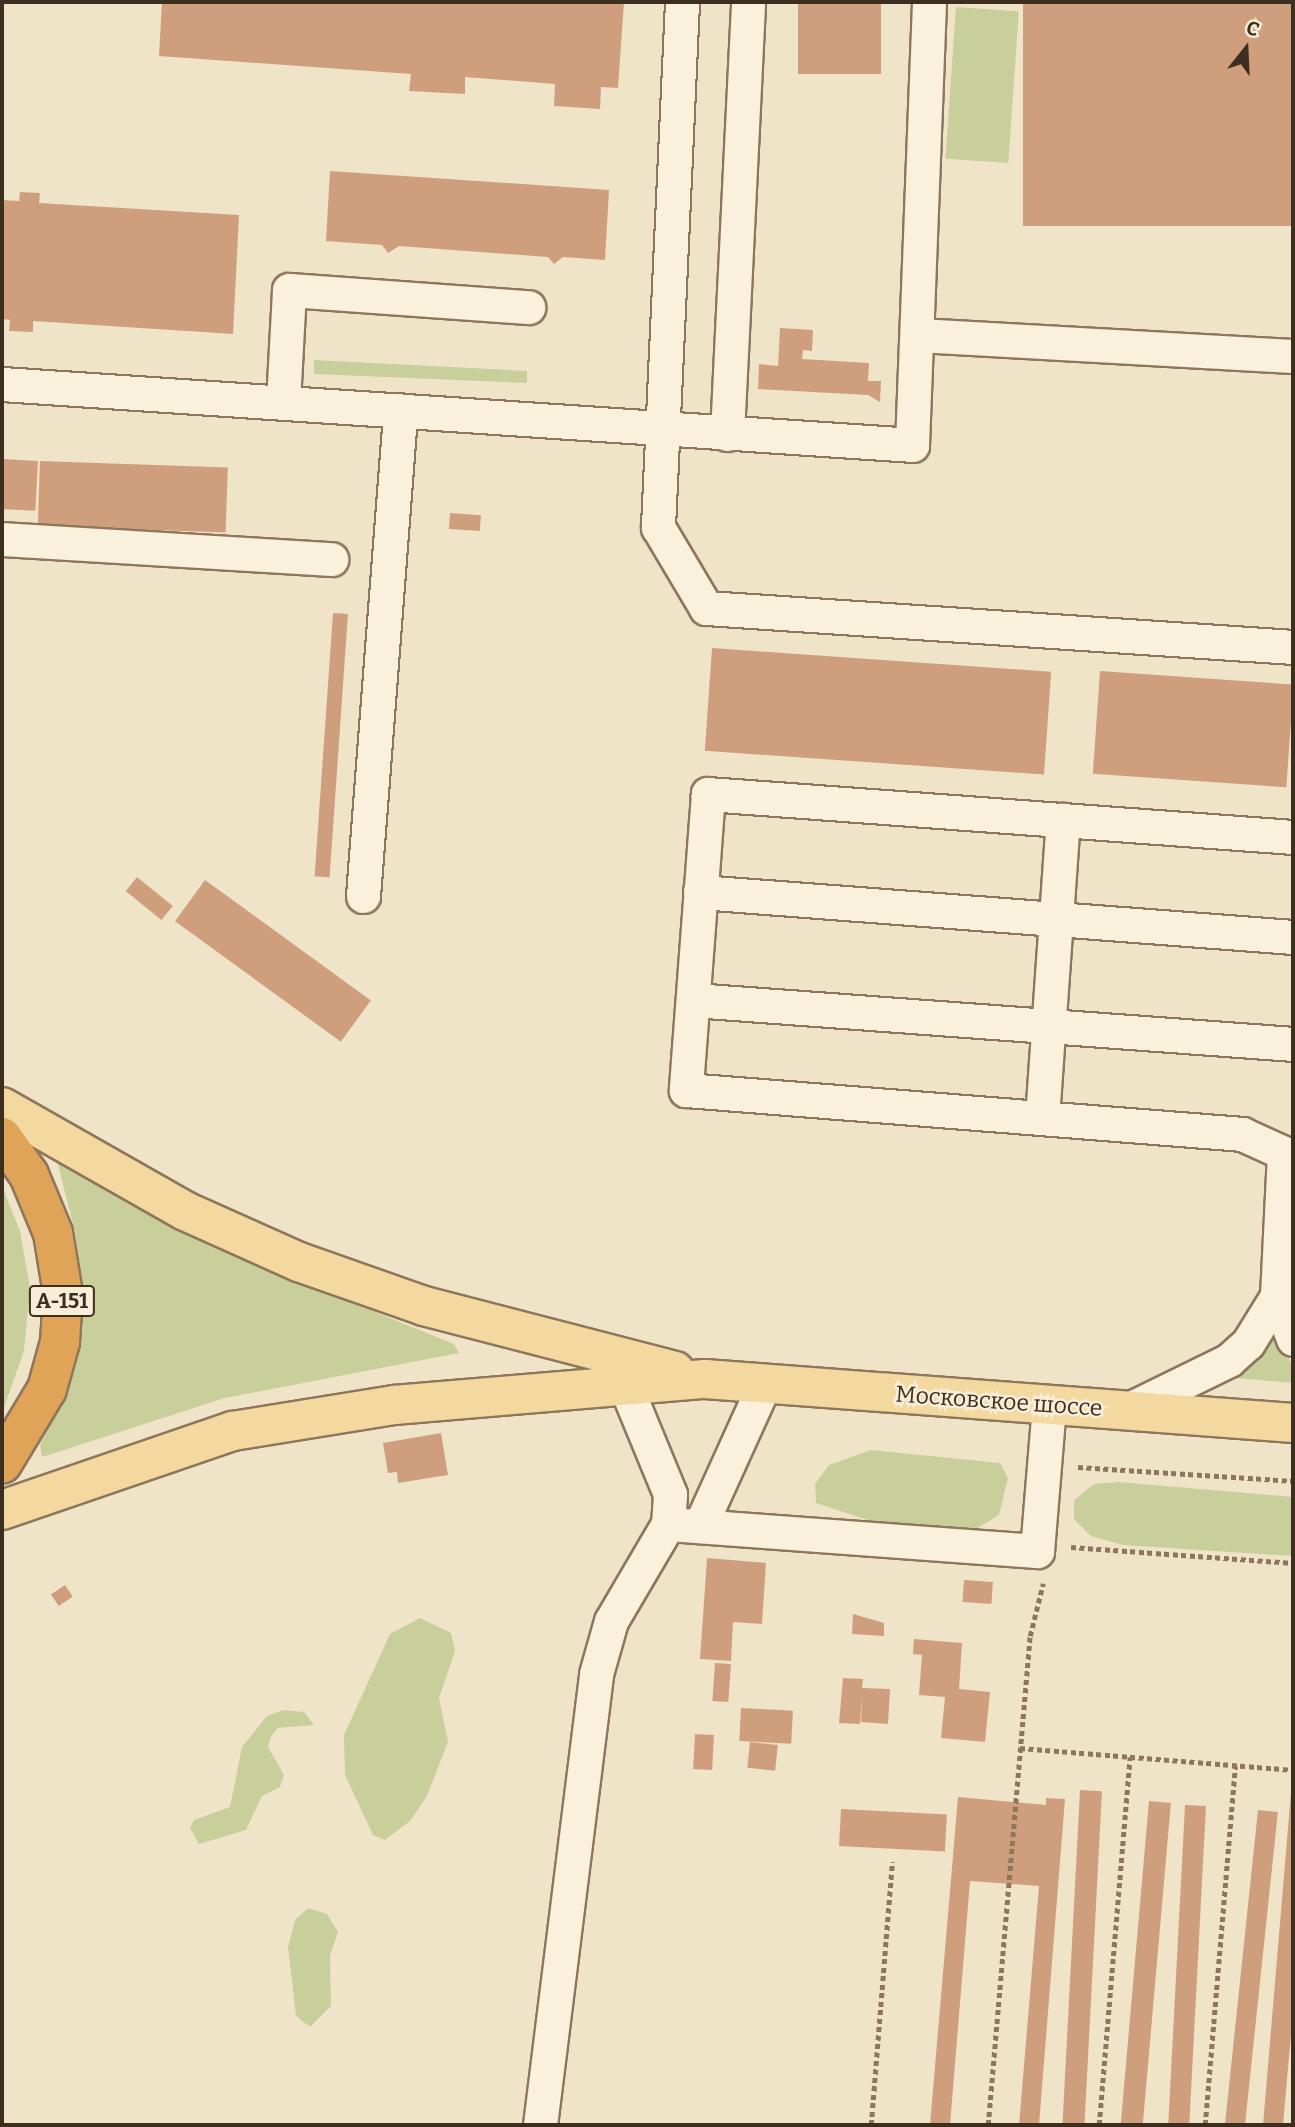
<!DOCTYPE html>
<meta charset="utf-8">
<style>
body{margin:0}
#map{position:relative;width:1295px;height:2127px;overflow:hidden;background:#f0e4c8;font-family:Bitter,serif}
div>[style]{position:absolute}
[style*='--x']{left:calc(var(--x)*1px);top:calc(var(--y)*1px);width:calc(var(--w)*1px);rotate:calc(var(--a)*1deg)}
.green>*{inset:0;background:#c9cf9b;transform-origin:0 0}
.building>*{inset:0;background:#cf9f7d;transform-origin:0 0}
.path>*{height:4.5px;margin-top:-2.25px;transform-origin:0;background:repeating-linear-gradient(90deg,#8d765c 0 5px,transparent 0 8.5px)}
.roads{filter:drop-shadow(2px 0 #8d765c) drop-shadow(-2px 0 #8d765c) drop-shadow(0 2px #8d765c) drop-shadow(0 -2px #8d765c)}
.minor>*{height:33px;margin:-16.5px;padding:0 16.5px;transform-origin:16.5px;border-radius:16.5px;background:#faf1dc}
.major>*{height:38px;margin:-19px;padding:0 19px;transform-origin:19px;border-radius:19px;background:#f3d9a0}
.highway>*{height:38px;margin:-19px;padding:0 19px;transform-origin:19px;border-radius:19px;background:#e0a458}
span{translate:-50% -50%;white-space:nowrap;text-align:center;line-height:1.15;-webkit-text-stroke:5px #f7eed8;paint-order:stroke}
.shield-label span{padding:2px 5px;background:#f7eed8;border:2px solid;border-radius:5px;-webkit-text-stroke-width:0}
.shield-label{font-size:21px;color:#3d2e20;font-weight:700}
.street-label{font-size:23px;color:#3d2e20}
.frame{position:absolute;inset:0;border:4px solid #3d2e20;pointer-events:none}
.north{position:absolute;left:1211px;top:14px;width:70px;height:70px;-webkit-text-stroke:5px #f7eed8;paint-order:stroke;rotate:18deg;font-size:19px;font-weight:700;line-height:28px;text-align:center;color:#3d2e20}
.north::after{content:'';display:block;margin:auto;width:24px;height:32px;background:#3d2e20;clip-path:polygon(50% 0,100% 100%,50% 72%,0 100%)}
</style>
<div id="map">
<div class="green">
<div style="left:956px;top:7px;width:63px;height:152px;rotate:4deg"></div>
<div style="clip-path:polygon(314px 360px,527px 371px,527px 383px,314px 374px)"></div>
<div style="clip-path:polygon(56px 1157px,333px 1295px,454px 1344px,459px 1353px,225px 1398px,42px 1457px,40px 1445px,62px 1400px,83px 1309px,75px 1232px)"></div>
<div style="clip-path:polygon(2px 1186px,20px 1231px,30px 1288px,24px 1351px,2px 1413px)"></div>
<div style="clip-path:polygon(1274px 1327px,1293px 1368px,1293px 1383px,1224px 1377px)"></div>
<div style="clip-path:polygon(871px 1450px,1000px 1463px,1008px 1478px,999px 1515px,971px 1532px,877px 1523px,816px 1503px,815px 1484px,829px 1465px)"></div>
<div style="clip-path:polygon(1119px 1482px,1293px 1497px,1293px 1556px,1123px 1545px,1091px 1536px,1074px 1519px,1074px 1500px,1094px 1484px)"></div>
<div style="clip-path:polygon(420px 1618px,451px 1633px,455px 1651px,439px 1698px,448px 1742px,427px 1796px,410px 1821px,385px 1840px,373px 1835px,345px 1775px,344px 1735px,390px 1634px)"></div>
<div style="clip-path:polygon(283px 1710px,304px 1712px,314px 1725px,278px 1728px,271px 1736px,268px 1747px,284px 1775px,280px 1787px,262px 1796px,246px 1830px,199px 1844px,190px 1828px,194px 1820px,230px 1807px,242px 1747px,267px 1716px)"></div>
<div style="clip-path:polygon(308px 1908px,327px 1914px,338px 1932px,330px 1956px,331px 2006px,310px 2027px,296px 2016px,288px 1947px,295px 1920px)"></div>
</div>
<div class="building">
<div style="clip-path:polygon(162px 2px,624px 2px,618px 88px,601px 87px,600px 109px,554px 106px,555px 84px,465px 77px,465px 94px,409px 91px,411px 74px,159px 56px)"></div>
<div style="left:798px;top:2px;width:83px;height:72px"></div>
<div style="left:1023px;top:2px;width:270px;height:224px"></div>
<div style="clip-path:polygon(330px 171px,609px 190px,605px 260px,563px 257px,554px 264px,548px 257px,399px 246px,388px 253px,382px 245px,326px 241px)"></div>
<div style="clip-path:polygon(20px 192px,40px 193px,39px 203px,239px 215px,233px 334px,33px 321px,33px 332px,9px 331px,10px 320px,2px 319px,2px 200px,19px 201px)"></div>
<div style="clip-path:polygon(780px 328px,813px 330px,812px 351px,803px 350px,802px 359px,869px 363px,868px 381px,881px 381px,880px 402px,868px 395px,758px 389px,759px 364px,778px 366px)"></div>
<div style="left:2px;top:459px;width:36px;height:50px;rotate:3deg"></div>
<div style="left:40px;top:461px;width:188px;height:65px;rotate:2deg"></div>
<div style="left:450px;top:513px;width:31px;height:16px;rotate:4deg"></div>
<div style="left:333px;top:613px;width:15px;height:264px;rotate:4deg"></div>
<div style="left:712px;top:648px;width:340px;height:103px;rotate:4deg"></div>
<div style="left:1100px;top:671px;width:194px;height:103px;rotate:4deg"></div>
<div style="left:137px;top:877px;width:46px;height:18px;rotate:39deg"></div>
<div style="left:205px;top:880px;width:205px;height:51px;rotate:36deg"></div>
<div style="clip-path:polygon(441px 1433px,448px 1475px,398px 1483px,397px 1472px,388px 1473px,383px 1443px)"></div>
<div style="clip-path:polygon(707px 1558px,766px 1563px,762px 1624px,733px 1622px,731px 1661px,700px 1659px)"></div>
<div style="left:964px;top:1580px;width:29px;height:22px;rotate:4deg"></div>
<div style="left:65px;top:1585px;width:14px;height:17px;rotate:56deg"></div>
<div style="clip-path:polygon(853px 1614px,884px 1623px,884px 1636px,852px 1634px)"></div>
<div style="clip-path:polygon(914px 1639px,962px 1643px,959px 1689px,990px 1692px,985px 1742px,941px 1738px,945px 1697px,919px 1695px,922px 1655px,913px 1654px)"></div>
<div style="left:715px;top:1663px;width:16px;height:38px;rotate:4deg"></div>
<div style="clip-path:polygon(843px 1678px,863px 1679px,862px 1688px,890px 1689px,888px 1724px,861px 1722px,862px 1693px,860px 1724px,839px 1723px)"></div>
<div style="left:741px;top:1708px;width:52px;height:33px;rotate:3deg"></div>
<div style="left:695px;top:1734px;width:19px;height:35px;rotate:3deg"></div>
<div style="left:750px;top:1742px;width:28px;height:26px;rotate:6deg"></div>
<div style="left:1080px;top:1790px;width:22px;height:336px;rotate:3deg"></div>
<div style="clip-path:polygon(1291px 1792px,1293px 2012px,1283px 2125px,1263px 2125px)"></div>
<div style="clip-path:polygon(958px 1797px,1046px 1805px,1046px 1798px,1065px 1799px,1039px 2125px,1019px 2125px,1039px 1886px,970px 1881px,950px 2125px,930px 2125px)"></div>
<div style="left:1149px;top:1801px;width:22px;height:325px;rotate:5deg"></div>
<div style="left:1185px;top:1805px;width:21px;height:321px;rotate:3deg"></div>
<div style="left:841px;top:1809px;width:106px;height:37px;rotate:3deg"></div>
<div style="left:1258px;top:1810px;width:20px;height:316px;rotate:6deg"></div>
</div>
<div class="path">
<div style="--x:1078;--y:1467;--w:215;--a:3.7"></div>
<div style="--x:1071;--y:1547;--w:223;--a:4.1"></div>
<div style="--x:1020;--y:1748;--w:274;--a:4.6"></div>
<div style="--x:871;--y:2125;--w:264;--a:-85.4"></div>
<div style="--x:988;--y:2125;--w:491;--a:-85.1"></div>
<div style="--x:1030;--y:1636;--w:54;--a:-76"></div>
<div style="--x:1099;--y:2125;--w:369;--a:-85.2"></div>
<div style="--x:1205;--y:2125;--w:360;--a:-85.2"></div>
</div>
<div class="roads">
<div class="minor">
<div style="--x:682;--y:2;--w:526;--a:92.62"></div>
<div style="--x:658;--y:527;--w:94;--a:59.3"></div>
<div style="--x:706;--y:608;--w:588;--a:3.8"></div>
<div style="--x:917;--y:335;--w:377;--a:3.2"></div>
<div style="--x:2;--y:384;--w:912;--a:3.83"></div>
<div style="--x:912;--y:445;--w:443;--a:-87.8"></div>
<div style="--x:283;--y:402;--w:112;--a:-86.9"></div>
<div style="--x:289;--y:290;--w:240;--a:4.1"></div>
<div style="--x:727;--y:434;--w:433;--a:-87.2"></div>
<div style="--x:2;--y:539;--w:330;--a:3.5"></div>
<div style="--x:1293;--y:837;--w:587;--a:-175.8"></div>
<div style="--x:708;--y:794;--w:297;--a:94.3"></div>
<div style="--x:686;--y:1090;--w:558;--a:4.52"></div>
<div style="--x:1242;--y:1134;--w:46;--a:24.3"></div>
<div style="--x:1284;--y:1153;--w:143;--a:92.8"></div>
<div style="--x:1277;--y:1296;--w:46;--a:69.6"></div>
<div style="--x:700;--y:892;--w:595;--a:4.34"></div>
<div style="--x:363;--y:896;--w:487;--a:-85.6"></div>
<div style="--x:693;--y:1000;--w:602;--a:4.19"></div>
<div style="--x:1042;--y:1118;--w:299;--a:-86"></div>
<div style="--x:1125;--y:1411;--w:116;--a:-26.1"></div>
<div style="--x:1229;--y:1360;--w:25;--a:-42"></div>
<div style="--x:1248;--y:1343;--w:55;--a:-58.3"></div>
<div style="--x:668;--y:1524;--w:370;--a:4.2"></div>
<div style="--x:1037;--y:1551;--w:146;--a:-85.3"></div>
<div style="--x:700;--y:1526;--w:157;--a:-65.6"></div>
<div style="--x:540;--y:2125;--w:454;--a:-82.9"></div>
<div style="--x:596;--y:1674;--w:55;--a:-74.2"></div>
<div style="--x:611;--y:1621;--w:113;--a:-59.6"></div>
<div style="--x:668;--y:1524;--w:30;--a:-86"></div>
<div style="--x:670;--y:1494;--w:118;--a:-112.4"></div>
</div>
<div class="major">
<div style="--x:2;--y:1107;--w:210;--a:29.6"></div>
<div style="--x:185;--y:1211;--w:125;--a:24.1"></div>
<div style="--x:299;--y:1262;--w:133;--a:19.4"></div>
<div style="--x:424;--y:1306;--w:259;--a:14.5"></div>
<div style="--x:2;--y:1510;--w:244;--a:-18.9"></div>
<div style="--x:233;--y:1431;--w:163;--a:-9.2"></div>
<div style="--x:394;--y:1405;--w:312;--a:-4.8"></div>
<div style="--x:705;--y:1379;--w:590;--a:4.28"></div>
</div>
<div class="highway">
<div style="--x:2;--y:1137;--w:47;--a:54.6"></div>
<div style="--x:29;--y:1175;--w:63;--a:67.5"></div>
<div style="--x:53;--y:1233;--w:62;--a:80.7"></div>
<div style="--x:63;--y:1294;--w:48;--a:93.6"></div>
<div style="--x:60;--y:1342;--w:49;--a:105.5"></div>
<div style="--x:47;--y:1389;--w:87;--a:121"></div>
</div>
</div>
<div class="shield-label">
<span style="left:62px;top:1301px">А-151</span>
</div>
<div class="street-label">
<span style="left:999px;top:1401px;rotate:4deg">Московское шоссе</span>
</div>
<div class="frame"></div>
<div class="north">С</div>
</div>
